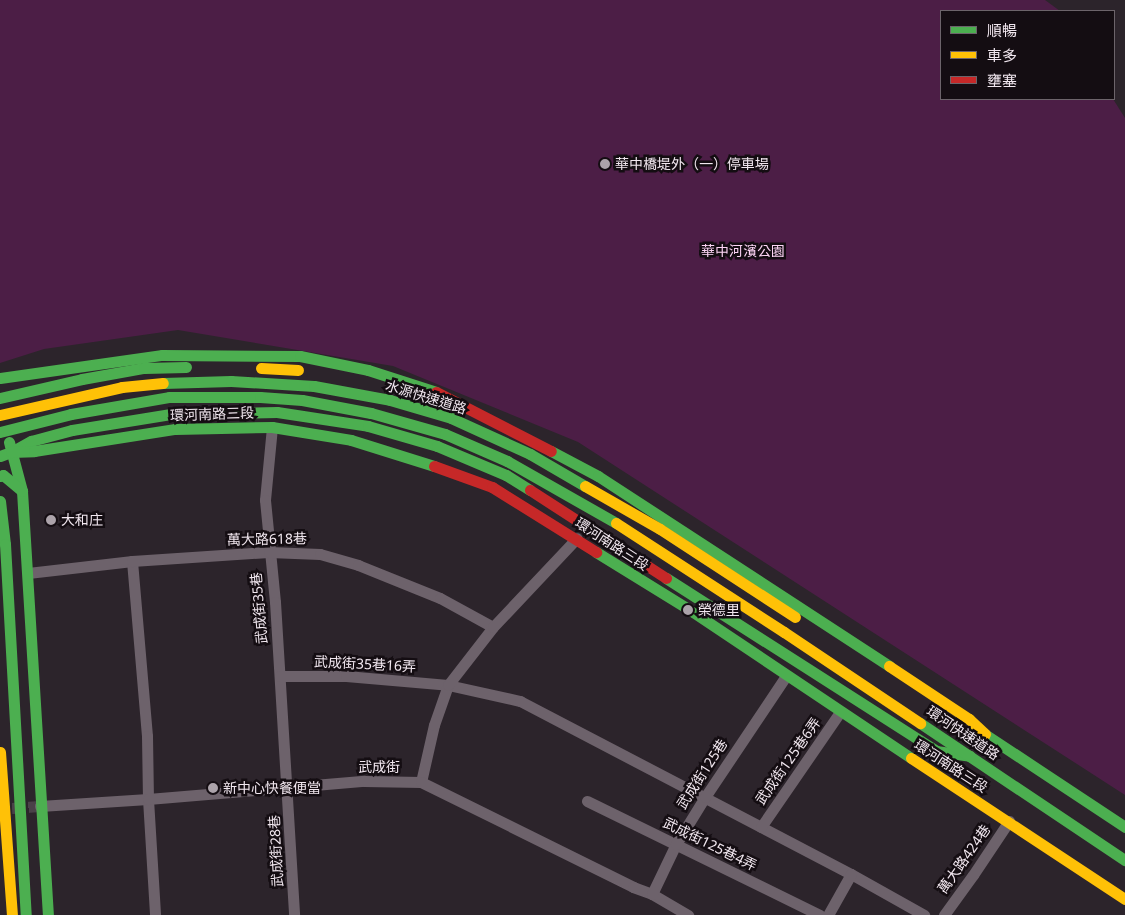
<!DOCTYPE html>
<meta charset="utf-8">
<style>
body{margin:0}
#map{position:relative;width:1125px;height:915px;overflow:hidden;background:#2c242b;font-family:"Noto Sans","Noto Sans TC",sans-serif}
div>[style]{position:absolute}
[style*='--x']{left:calc(var(--x)*1px);top:calc(var(--y)*1px);width:calc(var(--w)*1px);rotate:calc(var(--a)*1deg)}
.green>*{inset:0;background:#4c1e46}
.street-tunnel>*{height:11px;margin-top:-5.5px;transform-origin:0;background:repeating-linear-gradient(90deg,#4a4148 0 11px,transparent 0 16.5px)}
.street>*{height:11px;margin:-5.5px;padding:0 5.5px;transform-origin:5.5px;border-radius:5.5px;background:#6d626b}
.fast>*{height:11px;margin:-5.5px;padding:0 5.5px;transform-origin:5.5px;border-radius:5.5px;background:#4caf50}
.slow>*{height:11px;margin:-5.5px;padding:0 5.5px;transform-origin:5.5px;border-radius:5.5px;background:#ffc107}
.jam>*{height:11px;margin:-5.5px;padding:0 5.5px;transform-origin:5.5px;border-radius:5.5px;background:#c62828}
.fast-bridge>*{height:11px;margin:-5.5px;padding:0 5.5px;transform-origin:5.5px;border-radius:5.5px;background:#4caf50}
.slow-bridge>*{height:11px;margin:-5.5px;padding:0 5.5px;transform-origin:5.5px;border-radius:5.5px;background:#ffc107}
.dots>*{width:14px;height:14px;translate:-50% -50%;box-sizing:border-box;border:2px solid #140d12;border-radius:50%}
span{translate:-50% -50%;white-space:nowrap;text-align:center;line-height:1.15;-webkit-text-stroke:5px #140d12;paint-order:stroke}
.poi-label{font-size:14px;color:#f1e7ef}
.left{translate:0 -50%;text-align:left}
.park-label{font-size:14px;color:#fcd4f4}
.street-label{font-size:14px;color:#f1e7ef}
.legend{position:absolute;left:940px;top:10px;width:175px;height:90px;box-sizing:border-box;background:#140d12;border:1px solid #6c646a;margin:0;padding:6px 9px;list-style:none;font-size:15px;color:#f1e7ef}
.legend li{display:flex;align-items:center;gap:10px;height:25px}
.legend b{width:25px;border:1px solid #6c646a}
</style>
<div id="map">
<div class="green">
<div style="clip-path:polygon(0 0,1045px 0,1060px 11px,941px 11px,941px 99px,1113px 99px,1125px 118px,1125px 795px,578px 442px,393px 366px,178px 330px,44px 349px,0 363px)"></div>
</div>
<div class="street-tunnel">
<div style="--x:12;--y:808;--w:28;--a:-4"></div>
</div>
<div class="street">
<div style="--x:272;--y:427;--w:73;--a:95.5"></div>
<div style="--x:265;--y:500;--w:102;--a:84.4"></div>
<div style="--x:275;--y:602;--w:314;--a:86.5"></div>
<div style="--x:132;--y:561;--w:176;--a:85.1"></div>
<div style="--x:147;--y:736;--w:63;--a:89.1"></div>
<div style="--x:148;--y:799;--w:116;--a:86.5"></div>
<div style="--x:28;--y:573;--w:105;--a:-6.6"></div>
<div style="--x:132;--y:561;--w:137;--a:-3.8"></div>
<div style="--x:269;--y:552;--w:51;--a:2.2"></div>
<div style="--x:320;--y:554;--w:40;--a:16"></div>
<div style="--x:358;--y:565;--w:88;--a:21.9"></div>
<div style="--x:440;--y:598;--w:60;--a:28.7"></div>
<div style="--x:280;--y:676;--w:66;--a:0"></div>
<div style="--x:346;--y:676;--w:102;--a:5"></div>
<div style="--x:448;--y:685;--w:74;--a:12.5"></div>
<div style="--x:520;--y:701;--w:373;--a:27.6"></div>
<div style="--x:851;--y:874;--w:84;--a:29.3"></div>
<div style="--x:421;--y:782;--w:58;--a:-77.2"></div>
<div style="--x:434;--y:725;--w:42;--a:-70.7"></div>
<div style="--x:448;--y:685;--w:73;--a:-52.2"></div>
<div style="--x:493;--y:627;--w:122;--a:-46.7"></div>
<div style="--x:587;--y:801;--w:259;--a:26.1"></div>
<div style="--x:40;--y:806;--w:108;--a:-3.7"></div>
<div style="--x:148;--y:799;--w:217;--a:-4.8"></div>
<div style="--x:364;--y:781;--w:57;--a:1"></div>
<div style="--x:421;--y:782;--w:237;--a:26.3"></div>
<div style="--x:633;--y:887;--w:20;--a:20"></div>
<div style="--x:652;--y:894;--w:42;--a:30.3"></div>
<div style="--x:761;--y:827;--w:140;--a:-55.5"></div>
<div style="--x:652;--y:894;--w:55;--a:-64.4"></div>
<div style="--x:676;--y:844;--w:55;--a:-58.3"></div>
<div style="--x:705;--y:797;--w:146;--a:-56.2"></div>
<div style="--x:828;--y:915;--w:47;--a:-60.7"></div>
<div style="--x:944;--y:915;--w:49;--a:-54.1"></div>
<div style="--x:973;--y:875;--w:65;--a:-56.3"></div>
</div>
<div class="fast">
<div style="--x:0;--y:378;--w:164;--a:-8.1"></div>
<div style="--x:162;--y:355;--w:138;--a:0.4"></div>
<div style="--x:300;--y:356;--w:69;--a:11.6"></div>
<div style="--x:368;--y:370;--w:71;--a:17.9"></div>
<div style="--x:9;--y:442;--w:51;--a:75.1"></div>
<div style="--x:22;--y:491;--w:425;--a:86.5"></div>
<div style="--x:551;--y:451;--w:53;--a:28"></div>
<div style="--x:598;--y:476;--w:348;--a:33.1"></div>
<div style="--x:11;--y:452;--w:23;--a:-29"></div>
<div style="--x:31;--y:441;--w:42;--a:-15"></div>
<div style="--x:72;--y:430;--w:100;--a:-9.2"></div>
<div style="--x:171;--y:414;--w:106;--a:-1.1"></div>
<div style="--x:277;--y:412;--w:92;--a:8.7"></div>
<div style="--x:368;--y:426;--w:72;--a:16.2"></div>
<div style="--x:437;--y:446;--w:75;--a:22.8"></div>
<div style="--x:506;--y:475;--w:28;--a:32"></div>
<div style="--x:0;--y:456;--w:12;--a:-20"></div>
<div style="--x:11;--y:452;--w:23;--a:-2"></div>
<div style="--x:34;--y:451;--w:143;--a:-8.9"></div>
<div style="--x:175;--y:429;--w:97;--a:-1.2"></div>
<div style="--x:272;--y:427;--w:80;--a:9.3"></div>
<div style="--x:351;--y:440;--w:87;--a:17.4"></div>
<div style="--x:0;--y:476;--w:3;--a:-18"></div>
<div style="--x:3;--y:475;--w:25;--a:40"></div>
<div style="--x:596;--y:552;--w:114;--a:31.7"></div>
<div style="--x:693;--y:612;--w:262;--a:33.8"></div>
<div style="--x:666;--y:578;--w:321;--a:32.6"></div>
<div style="--x:936;--y:751;--w:34;--a:8"></div>
<div style="--x:920;--y:723;--w:247;--a:33.8"></div>
<div style="--x:974;--y:727;--w:181;--a:33.5"></div>
</div>
<div class="slow">
<div style="--x:784;--y:632;--w:164;--a:33.8"></div>
<div style="--x:889;--y:666;--w:96;--a:33.5"></div>
<div style="--x:969;--y:719;--w:22;--a:43"></div>
<div style="--x:911;--y:758;--w:256;--a:33.4"></div>
</div>
<div class="jam">
<div style="--x:436;--y:392;--w:129;--a:27.2"></div>
<div style="--x:434;--y:466;--w:62;--a:19.9"></div>
<div style="--x:492;--y:487;--w:123;--a:32"></div>
<div style="--x:530;--y:490;--w:162;--a:32.9"></div>
</div>
<div class="fast-bridge">
<div style="--x:163;--y:383;--w:68;--a:-1.7"></div>
<div style="--x:231;--y:381;--w:83;--a:3.4"></div>
<div style="--x:314;--y:386;--w:77;--a:10.4"></div>
<div style="--x:390;--y:400;--w:64;--a:16.4"></div>
<div style="--x:451;--y:418;--w:87;--a:24.5"></div>
<div style="--x:530;--y:454;--w:64;--a:30.2"></div>
<div style="--x:0;--y:398;--w:84;--a:-13"></div>
<div style="--x:82;--y:379;--w:63;--a:-10.1"></div>
<div style="--x:144;--y:368;--w:42;--a:-1.4"></div>
<div style="--x:0;--y:432;--w:73;--a:-14.2"></div>
<div style="--x:71;--y:414;--w:99;--a:-9.8"></div>
<div style="--x:169;--y:397;--w:91;--a:0"></div>
<div style="--x:260;--y:397;--w:42;--a:4.1"></div>
<div style="--x:302;--y:400;--w:70;--a:10.7"></div>
<div style="--x:371;--y:413;--w:77;--a:15.8"></div>
<div style="--x:445;--y:434;--w:68;--a:23.5"></div>
<div style="--x:507;--y:461;--w:125;--a:29.6"></div>
<div style="--x:0;--y:501;--w:43;--a:83.4"></div>
<div style="--x:5;--y:544;--w:372;--a:86.8"></div>
</div>
<div class="slow-bridge">
<div style="--x:261;--y:368;--w:37;--a:3"></div>
<div style="--x:0;--y:415;--w:125;--a:-12.9"></div>
<div style="--x:122;--y:387;--w:41;--a:-5.6"></div>
<div style="--x:585;--y:486;--w:86;--a:29.8"></div>
<div style="--x:660;--y:529;--w:161;--a:33.1"></div>
<div style="--x:616;--y:523;--w:200;--a:33"></div>
<div style="--x:0;--y:752;--w:163;--a:85.8"></div>
</div>
<div class="dots">
<div style="left:605px;top:164px;background:#aca3aa"></div>
<div style="left:51px;top:520px;background:#aca3aa"></div>
<div style="left:688px;top:610px;background:#aca3aa"></div>
<div style="left:213px;top:788px;background:#aca3aa"></div>
</div>
<div class="poi-label">
<span class="left" style="left:615px;top:164px">華中橋堤外（一）停車場</span>
<span class="left" style="left:61px;top:520px">大和庄</span>
<span class="left" style="left:698px;top:610px">榮德里</span>
<span class="left" style="left:223px;top:788px">新中心快餐便當</span>
</div>
<div class="park-label">
<span style="left:743px;top:251px">華中河濱公園</span>
</div>
<div class="street-label">
<span style="left:426px;top:397px;rotate:17deg">水源快速道路</span>
<span style="left:212px;top:414px;rotate:-2deg">環河南路三段</span>
<span style="left:267px;top:539px;rotate:-1deg">萬大路618巷</span>
<span style="left:612px;top:544px;rotate:33deg">環河南路三段</span>
<span style="left:259px;top:608px;rotate:-95deg">武成街35巷</span>
<span style="left:365px;top:664px;rotate:3deg">武成街35巷16弄</span>
<span style="left:963px;top:733px;rotate:34deg">環河快速道路</span>
<span style="left:788px;top:761px;rotate:-55deg">武成街125巷6弄</span>
<span style="left:951px;top:766px;rotate:33deg">環河南路三段</span>
<span style="left:379px;top:767px">武成街</span>
<span style="left:702px;top:774px;rotate:-57deg">武成街125巷</span>
<span style="left:710px;top:844px;rotate:26deg">武成街125巷4弄</span>
<span style="left:276px;top:851px;rotate:-93deg">武成街28巷</span>
<span style="left:964px;top:859px;rotate:-55deg">萬大路424巷</span>
</div>
<ul class="legend">
<li><b style="height:6px;background:#4caf50"></b>順暢</li>
<li><b style="height:6px;background:#ffc107"></b>車多</li>
<li><b style="height:6px;background:#c62828"></b>壅塞</li>
</ul>
</div>
